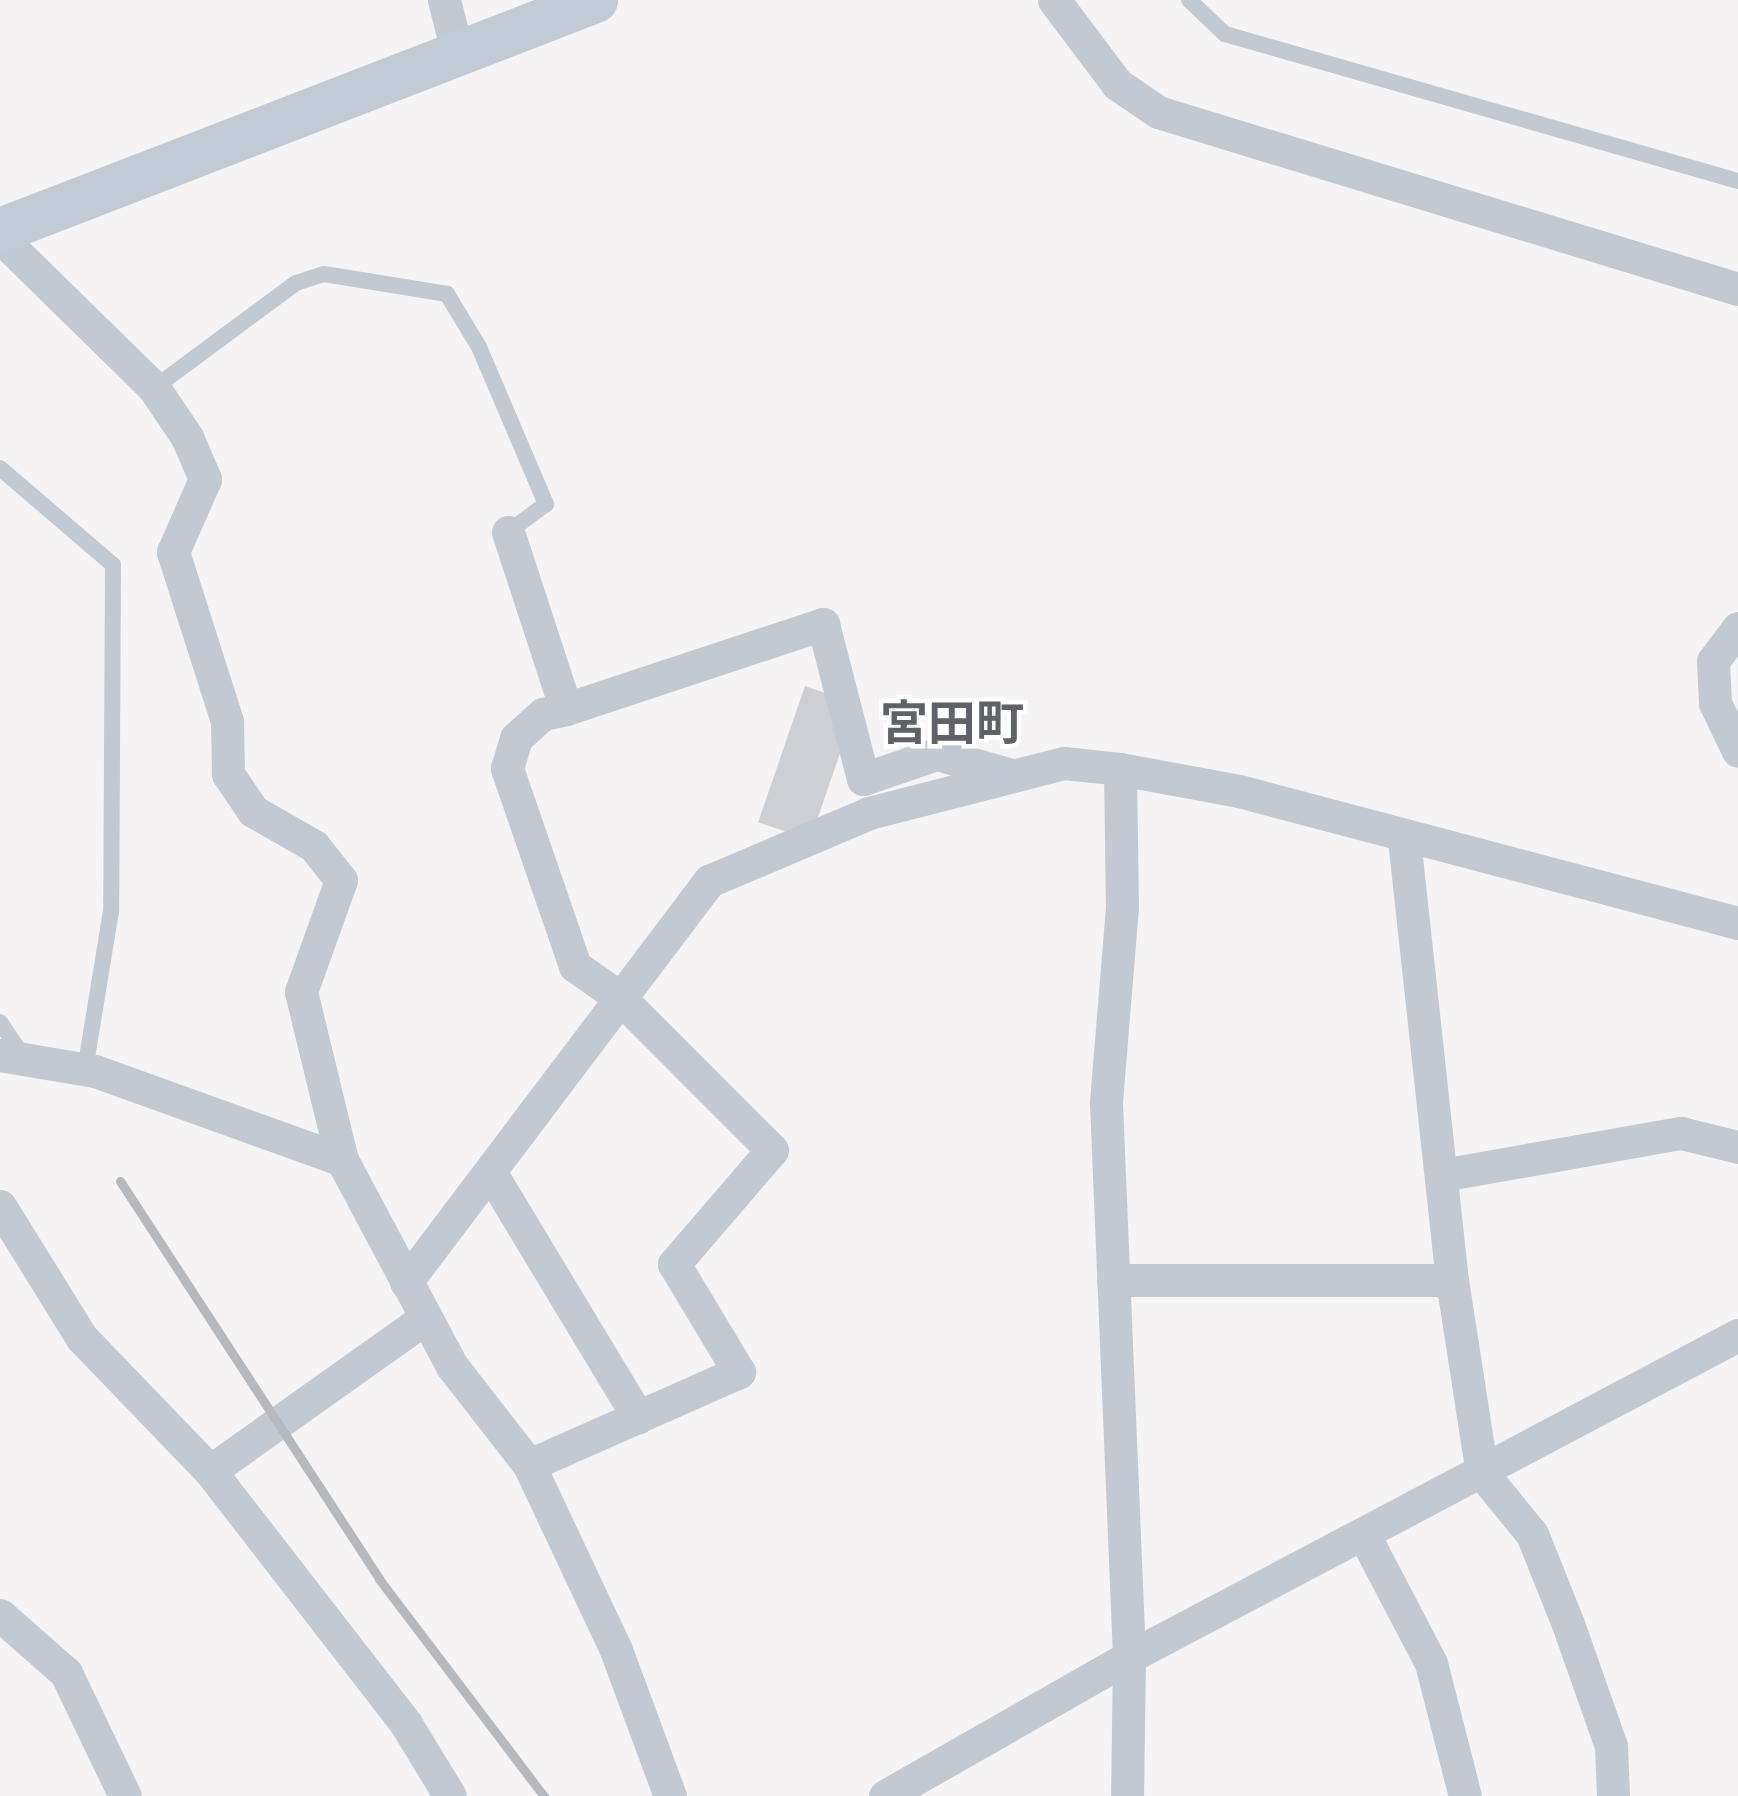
<!DOCTYPE html>
<meta charset="utf-8">
<style>
body{margin:0}
#map{position:relative;width:1738px;height:1796px;overflow:hidden;background:#f5f3f3;font-family:Raleway,"Noto Sans JP",sans-serif}
div>[style]{position:absolute}
[style*='--x']{left:calc(var(--x)*1px);top:calc(var(--y)*1px);width:calc(var(--w)*1px);rotate:calc(var(--a)*1deg)}
.building>*{inset:0;background:#cdcfd5;transform-origin:0 0}
.lane>*{height:16px;margin:-8px;padding:0 8px;transform-origin:8px;border-radius:8px;background:#c1cad2}
.street>*{height:33px;margin:-16.5px;padding:0 16.5px;transform-origin:16.5px;border-radius:16.5px;background:#c1cad2}
.secondary>*{height:45px;margin:-22.5px;padding:0 22.5px;transform-origin:22.5px;border-radius:22.5px;background:#c1cbd6}
.rail>*{height:9px;margin:-4.5px;padding:0 4.5px;transform-origin:4.5px;border-radius:4.5px;background:#b5b8bd}
span{translate:-50% -50%;white-space:nowrap;text-align:center;line-height:1.15;-webkit-text-stroke:9px #fff;paint-order:stroke}
.quarter-label{font-size:48px;color:#5f6368;font-weight:700}
</style>
<div id="map">
<div class="building">
<div style="left:805px;top:686px;width:55px;height:144px;rotate:19deg"></div>
</div>
<div class="lane">
<div style="--x:1189;--y:0;--w:50;--a:43.4"></div>
<div style="--x:1225;--y:34;--w:534;--a:15.99"></div>
<div style="--x:154;--y:388;--w:177;--a:-36.5"></div>
<div style="--x:296;--y:283;--w:29;--a:-18"></div>
<div style="--x:324;--y:274;--w:125;--a:9.2"></div>
<div style="--x:447;--y:294;--w:62;--a:58.9"></div>
<div style="--x:479;--y:347;--w:171;--a:66.9"></div>
<div style="--x:546;--y:504;--w:47;--a:143.6"></div>
<div style="--x:0;--y:468;--w:149;--a:40.6"></div>
<div style="--x:113;--y:565;--w:346;--a:90.3"></div>
<div style="--x:111;--y:911;--w:160;--a:99.3"></div>
<div style="--x:0;--y:1022;--w:40;--a:56"></div>
</div>
<div class="street">
<div style="--x:444;--y:0;--w:53;--a:75.7"></div>
<div style="--x:1054;--y:0;--w:105;--a:53.1"></div>
<div style="--x:1117;--y:84;--w:50;--a:34.3"></div>
<div style="--x:1158;--y:112;--w:606;--a:16.97"></div>
<div style="--x:0;--y:237;--w:216;--a:44.4"></div>
<div style="--x:154;--y:388;--w:59;--a:56"></div>
<div style="--x:187;--y:437;--w:46;--a:66.8"></div>
<div style="--x:205;--y:479;--w:80;--a:113.7"></div>
<div style="--x:173;--y:552;--w:177;--a:72.3"></div>
<div style="--x:227;--y:721;--w:53;--a:88.9"></div>
<div style="--x:228;--y:774;--w:45;--a:56"></div>
<div style="--x:253;--y:811;--w:70;--a:29.8"></div>
<div style="--x:314;--y:846;--w:43;--a:51.5"></div>
<div style="--x:341;--y:880;--w:119;--a:109.7"></div>
<div style="--x:301;--y:992;--w:173;--a:76.3"></div>
<div style="--x:342;--y:1160;--w:234;--a:61.9"></div>
<div style="--x:452;--y:1366;--w:125;--a:52.1"></div>
<div style="--x:529;--y:1465;--w:204;--a:64.8"></div>
<div style="--x:616;--y:1650;--w:156;--a:69.7"></div>
<div style="--x:508;--y:532;--w:186;--a:71.9"></div>
<div style="--x:566;--y:709;--w:271;--a:-18.3"></div>
<div style="--x:823;--y:624;--w:160;--a:75.5"></div>
<div style="--x:863;--y:779;--w:78;--a:-18.7"></div>
<div style="--x:937;--y:754;--w:77;--a:15.8"></div>
<div style="--x:1738;--y:628;--w:41;--a:127.1"></div>
<div style="--x:1713;--y:661;--w:42;--a:87.3"></div>
<div style="--x:1715;--y:703;--w:53;--a:64.4"></div>
<div style="--x:1120;--y:769;--w:138;--a:89.2"></div>
<div style="--x:1122;--y:907;--w:197;--a:94.7"></div>
<div style="--x:1106;--y:1103;--w:554;--a:87.62"></div>
<div style="--x:1129;--y:1657;--w:139;--a:90.8"></div>
<div style="--x:1404;--y:839;--w:444;--a:83.8"></div>
<div style="--x:1452;--y:1280;--w:195;--a:81.2"></div>
<div style="--x:1482;--y:1473;--w:79;--a:50.7"></div>
<div style="--x:1532;--y:1534;--w:97;--a:68.2"></div>
<div style="--x:1568;--y:1624;--w:129;--a:70.6"></div>
<div style="--x:1611;--y:1746;--w:50;--a:87.7"></div>
<div style="--x:0;--y:1055;--w:96;--a:9.6"></div>
<div style="--x:95;--y:1071;--w:263;--a:19.8"></div>
<div style="--x:492;--y:1175;--w:283;--a:58.9"></div>
<div style="--x:1442;--y:1175;--w:243;--a:-10"></div>
<div style="--x:1681;--y:1133;--w:59;--a:13.8"></div>
<div style="--x:0;--y:1206;--w:155;--a:58.2"></div>
<div style="--x:82;--y:1338;--w:185;--a:46.1"></div>
<div style="--x:210;--y:1471;--w:320;--a:52.2"></div>
<div style="--x:406;--y:1724;--w:84;--a:58.6"></div>
<div style="--x:1113;--y:1280;--w:339;--a:0"></div>
<div style="--x:406;--y:1282;--w:503;--a:-52.92"></div>
<div style="--x:709;--y:881;--w:174;--a:-23"></div>
<div style="--x:869;--y:813;--w:201;--a:-14.4"></div>
<div style="--x:1064;--y:763;--w:56;--a:6.1"></div>
<div style="--x:1120;--y:769;--w:121;--a:10.5"></div>
<div style="--x:1239;--y:791;--w:516;--a:14.82"></div>
<div style="--x:529;--y:1465;--w:230;--a:-23.9"></div>
<div style="--x:739;--y:1372;--w:126;--a:-121"></div>
<div style="--x:674;--y:1264;--w:150;--a:-49.3"></div>
<div style="--x:772;--y:1150;--w:216;--a:-135"></div>
<div style="--x:619;--y:997;--w:54;--a:-144.8"></div>
<div style="--x:575;--y:966;--w:209;--a:-109"></div>
<div style="--x:507;--y:768;--w:31;--a:-73"></div>
<div style="--x:516;--y:738;--w:36;--a:-42"></div>
<div style="--x:543;--y:714;--w:24;--a:-12"></div>
<div style="--x:210;--y:1471;--w:262;--a:-35.4"></div>
<div style="--x:1365;--y:1537;--w:142;--a:62.4"></div>
<div style="--x:1431;--y:1663;--w:137;--a:75.7"></div>
<div style="--x:0;--y:1615;--w:88;--a:41.3"></div>
<div style="--x:66;--y:1673;--w:136;--a:64.4"></div>
<div style="--x:885;--y:1796;--w:281;--a:-29.7"></div>
<div style="--x:1129;--y:1657;--w:689;--a:-27.87"></div>
</div>
<div class="secondary">
<div style="--x:0;--y:230;--w:638;--a:-21.13"></div>
</div>
<div class="rail">
<div style="--x:120;--y:1181;--w:475;--a:56.9"></div>
<div style="--x:379;--y:1579;--w:273;--a:52.8"></div>
</div>
<div class="quarter-label">
<span style="left:952px;top:724px">宮田町</span>
</div>
</div>
